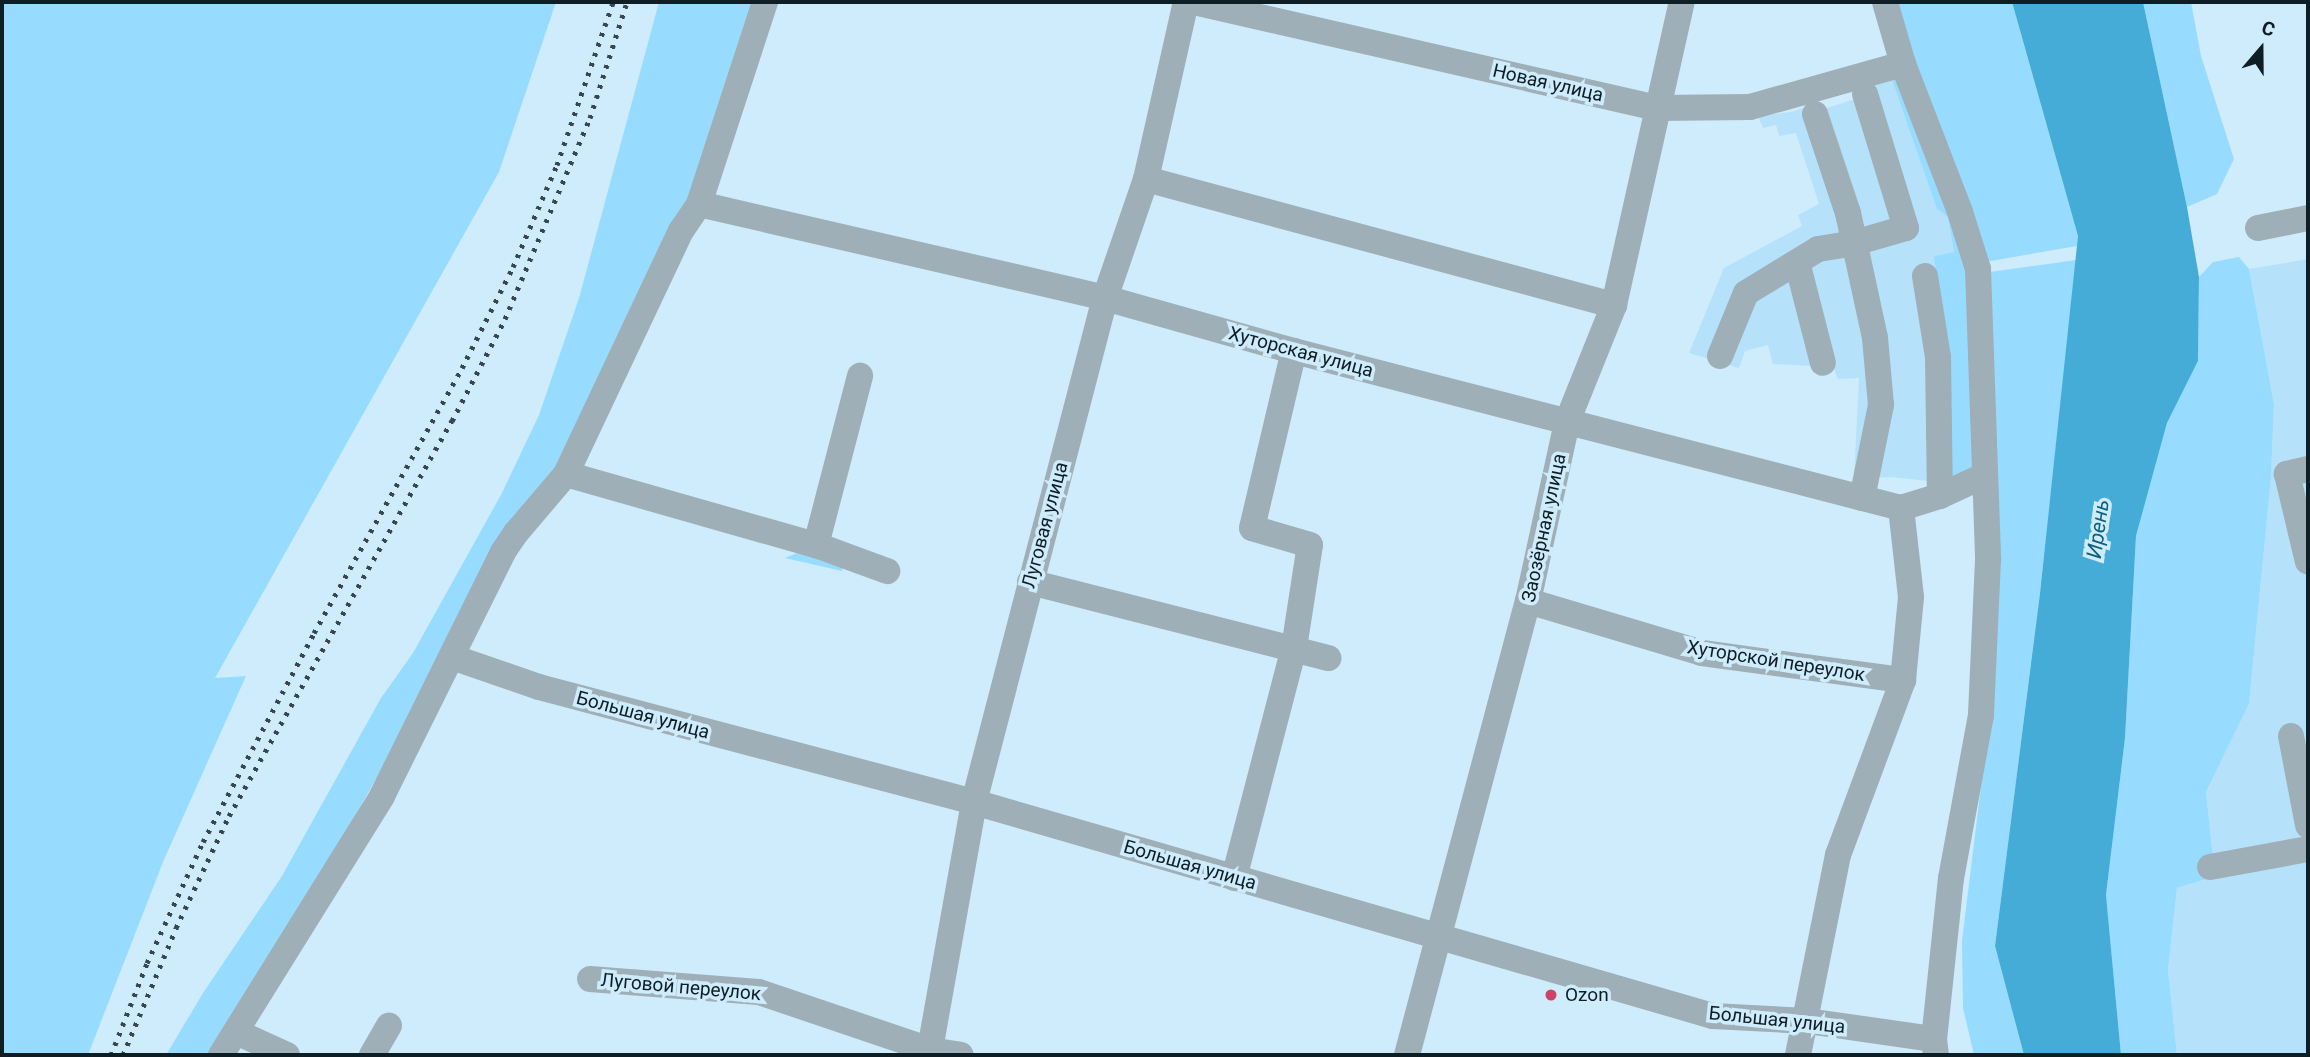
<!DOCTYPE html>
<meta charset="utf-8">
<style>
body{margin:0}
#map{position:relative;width:2310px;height:1057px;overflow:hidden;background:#ceecfc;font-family:Roboto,sans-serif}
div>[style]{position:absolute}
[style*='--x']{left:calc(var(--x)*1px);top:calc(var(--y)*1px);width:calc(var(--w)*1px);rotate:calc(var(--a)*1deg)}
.built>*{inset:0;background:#b5e2fa}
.green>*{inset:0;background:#97dcff}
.water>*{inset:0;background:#45acd8}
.minor>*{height:26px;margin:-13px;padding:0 13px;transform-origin:13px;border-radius:13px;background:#9fafb7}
.rail>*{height:5px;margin-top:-2.5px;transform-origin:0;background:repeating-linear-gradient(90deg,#364750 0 3.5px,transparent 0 10.5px)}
.dots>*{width:19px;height:19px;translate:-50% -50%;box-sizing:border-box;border:4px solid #ceecfc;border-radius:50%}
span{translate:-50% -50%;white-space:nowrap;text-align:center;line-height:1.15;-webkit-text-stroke:7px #ceecfc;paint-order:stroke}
.street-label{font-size:19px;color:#0f1d24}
.poi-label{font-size:19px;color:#0f1d24}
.left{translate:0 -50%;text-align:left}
.water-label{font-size:21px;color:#10607f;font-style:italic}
.frame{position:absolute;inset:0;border:4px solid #0f1d24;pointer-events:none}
.north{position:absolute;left:2226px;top:14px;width:70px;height:70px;-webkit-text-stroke:5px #ceecfc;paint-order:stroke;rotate:20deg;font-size:19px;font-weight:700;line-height:28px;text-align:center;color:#0f1d24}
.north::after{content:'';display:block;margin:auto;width:24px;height:32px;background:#0f1d24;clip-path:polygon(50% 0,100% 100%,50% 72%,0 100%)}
</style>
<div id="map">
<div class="built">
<div style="clip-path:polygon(1892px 80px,1937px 208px,1948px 217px,1954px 252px,1935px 256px,1946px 356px,1929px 481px,1891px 477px,1854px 479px,1859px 378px,1838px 379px,1833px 367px,1773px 364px,1768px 345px,1745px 351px,1739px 368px,1689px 353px,1724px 268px,1802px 226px,1798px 215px,1819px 204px,1796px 133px,1779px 136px,1776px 125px,1763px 128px,1758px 116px,1791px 112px,1819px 103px,1821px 110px,1858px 98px,1856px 92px)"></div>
<div style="clip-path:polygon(2308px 259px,2308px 837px,2213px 858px,2206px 792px,2249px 704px,2271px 477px,2274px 404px,2249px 269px)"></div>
<div style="clip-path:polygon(2308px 855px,2308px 1055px,2177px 1055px,2168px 970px,2177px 888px,2253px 866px)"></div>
</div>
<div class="green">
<div style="clip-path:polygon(2px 2px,556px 2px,499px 172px,215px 678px,246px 676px,163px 862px,88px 1055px,2px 1055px)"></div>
<div style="clip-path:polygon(659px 2px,758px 2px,699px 190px,550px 477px,217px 1055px,166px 1055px,203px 993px,282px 876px,381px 698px,413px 653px,502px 493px,539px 415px,579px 298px)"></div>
<div style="clip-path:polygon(1895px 2px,2012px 2px,2078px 236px,2077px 246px,1985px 262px)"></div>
<div style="clip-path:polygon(2143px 2px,2191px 2px,2201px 56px,2234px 159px,2217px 194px,2187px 207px)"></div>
<div style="clip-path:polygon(1895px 74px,1974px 272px,1979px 463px,1947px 484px,1946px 356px,1934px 256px,1954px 252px,1948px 217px,1937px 209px,1892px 80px)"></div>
<div style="clip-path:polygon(2239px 257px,2249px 269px,2274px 404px,2271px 477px,2249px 704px,2206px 792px,2213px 858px,2207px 879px,2177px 888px,2168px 970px,2177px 1055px,2121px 1055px,2106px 895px,2125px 738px,2136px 536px,2167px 423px,2198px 361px,2199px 277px,2213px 262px)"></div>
<div style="clip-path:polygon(2076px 260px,2040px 593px,1995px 946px,2024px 1055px,1974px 1055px,1963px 1008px,1962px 941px,1990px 713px,2001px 556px,1992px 492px,1983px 273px)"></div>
<div style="clip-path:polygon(816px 545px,846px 556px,842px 571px,785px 558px)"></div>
</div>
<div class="water">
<div style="clip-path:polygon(2012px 2px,2143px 2px,2187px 207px,2199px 277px,2198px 361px,2167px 423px,2136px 536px,2125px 738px,2106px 895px,2121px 1055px,2024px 1055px,1995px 946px,2040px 593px,2078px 236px)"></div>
</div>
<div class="minor">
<div style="--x:1194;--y:2;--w:475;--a:12.9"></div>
<div style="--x:1657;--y:108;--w:93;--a:-0.6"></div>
<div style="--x:1750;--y:107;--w:159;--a:-15.7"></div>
<div style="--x:1885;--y:2;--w:65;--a:73.8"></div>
<div style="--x:1903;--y:64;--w:159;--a:68.9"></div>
<div style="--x:1960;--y:212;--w:60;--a:72.5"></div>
<div style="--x:1978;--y:269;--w:291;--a:88"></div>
<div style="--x:1988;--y:560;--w:155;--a:92.6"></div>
<div style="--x:1981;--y:715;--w:166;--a:100.4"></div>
<div style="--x:1951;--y:878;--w:162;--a:96"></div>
<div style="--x:1934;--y:1039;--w:16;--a:83"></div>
<div style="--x:1815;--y:114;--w:104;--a:71.6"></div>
<div style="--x:1848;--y:213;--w:128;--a:77.8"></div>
<div style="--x:1875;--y:338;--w:67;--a:84.9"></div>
<div style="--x:1881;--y:405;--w:95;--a:101.5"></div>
<div style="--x:1146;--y:179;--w:485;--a:15.1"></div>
<div style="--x:699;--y:204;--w:417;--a:13"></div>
<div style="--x:1105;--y:298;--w:196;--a:15.7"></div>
<div style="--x:1294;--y:351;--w:627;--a:14.5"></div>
<div style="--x:2258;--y:228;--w:51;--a:-11.3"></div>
<div style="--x:1797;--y:262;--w:104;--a:75.6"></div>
<div style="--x:1925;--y:276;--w:82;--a:80.9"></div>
<div style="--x:1938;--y:357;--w:139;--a:89.2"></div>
<div style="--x:1720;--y:356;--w:68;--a:-67.6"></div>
<div style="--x:1746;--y:293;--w:84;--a:-31.4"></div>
<div style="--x:1818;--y:249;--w:36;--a:-9"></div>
<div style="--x:1854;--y:243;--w:54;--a:-16.1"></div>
<div style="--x:1906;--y:228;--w:140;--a:-107"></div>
<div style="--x:2308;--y:469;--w:22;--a:167"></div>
<div style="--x:2287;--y:474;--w:90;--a:76.6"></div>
<div style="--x:566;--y:474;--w:260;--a:15.9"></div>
<div style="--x:816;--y:545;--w:76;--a:20.1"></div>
<div style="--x:816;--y:545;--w:175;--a:-75.4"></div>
<div style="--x:1030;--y:582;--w:308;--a:14.3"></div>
<div style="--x:1528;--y:601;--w:182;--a:16.6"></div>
<div style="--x:1702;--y:653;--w:203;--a:7.7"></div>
<div style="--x:452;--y:657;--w:92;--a:19"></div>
<div style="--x:539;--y:687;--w:450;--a:14.8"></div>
<div style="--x:974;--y:802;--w:769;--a:16.15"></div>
<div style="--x:1713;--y:1016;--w:94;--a:3"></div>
<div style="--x:1807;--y:1021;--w:128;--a:8.1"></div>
<div style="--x:2291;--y:736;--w:91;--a:79.2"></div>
<div style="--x:2210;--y:867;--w:100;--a:-10.4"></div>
<div style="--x:1234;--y:878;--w:238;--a:-75.4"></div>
<div style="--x:1294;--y:648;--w:104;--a:-81.2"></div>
<div style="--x:1310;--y:545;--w:60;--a:-163.7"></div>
<div style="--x:1252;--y:528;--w:182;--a:-76.7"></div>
<div style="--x:590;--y:979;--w:169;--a:4.4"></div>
<div style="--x:759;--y:992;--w:181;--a:18.7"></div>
<div style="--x:930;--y:1050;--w:31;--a:9"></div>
<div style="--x:236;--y:1032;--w:56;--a:24.3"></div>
<div style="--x:221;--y:1055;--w:305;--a:-58.1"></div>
<div style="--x:382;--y:796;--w:272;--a:-63.6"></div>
<div style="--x:503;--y:552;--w:22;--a:-56"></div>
<div style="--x:515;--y:534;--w:79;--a:-49.6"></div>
<div style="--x:566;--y:474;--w:269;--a:-64.7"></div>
<div style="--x:681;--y:231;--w:32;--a:-56"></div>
<div style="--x:699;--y:204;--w:213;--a:-71.9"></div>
<div style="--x:372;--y:1055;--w:34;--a:-60"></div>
<div style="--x:929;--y:1055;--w:257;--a:-79.9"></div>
<div style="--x:974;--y:802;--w:521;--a:-75.43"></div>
<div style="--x:1105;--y:298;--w:126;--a:-71"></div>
<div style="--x:1146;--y:179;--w:181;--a:-77.3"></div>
<div style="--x:1407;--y:1055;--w:470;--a:-75.1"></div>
<div style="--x:1528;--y:601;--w:183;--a:-77.7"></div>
<div style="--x:1567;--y:422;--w:126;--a:-68.1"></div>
<div style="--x:1614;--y:305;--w:311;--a:-77.4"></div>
<div style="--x:1798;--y:1055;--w:204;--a:-78.7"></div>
<div style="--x:1838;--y:855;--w:187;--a:-69.6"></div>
<div style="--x:1903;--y:680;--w:83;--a:-84.5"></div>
<div style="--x:1911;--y:597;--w:90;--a:-96.4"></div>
<div style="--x:1901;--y:508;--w:41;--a:-17.1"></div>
<div style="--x:1940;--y:496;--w:47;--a:-24.9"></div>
</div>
<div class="rail">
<div style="--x:111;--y:1055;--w:99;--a:-68.6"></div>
<div style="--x:147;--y:963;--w:133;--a:-65.2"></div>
<div style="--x:203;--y:842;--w:237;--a:-62"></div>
<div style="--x:314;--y:633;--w:304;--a:-60.8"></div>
<div style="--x:462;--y:368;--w:113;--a:-63.2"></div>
<div style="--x:513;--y:267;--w:111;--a:-66.7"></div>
<div style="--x:557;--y:165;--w:172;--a:-71"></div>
<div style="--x:123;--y:1055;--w:138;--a:-67.3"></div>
<div style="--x:176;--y:928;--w:124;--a:-64.7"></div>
<div style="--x:229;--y:816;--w:454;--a:-60.6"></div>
<div style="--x:452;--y:421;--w:115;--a:-62.5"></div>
<div style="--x:505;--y:319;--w:218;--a:-67.1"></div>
<div style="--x:590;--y:118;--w:122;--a:-72.3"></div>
</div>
<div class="dots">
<div style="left:1551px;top:995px;background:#cf4167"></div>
</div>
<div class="street-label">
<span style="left:1548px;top:83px;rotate:13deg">Новая улица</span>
<span style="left:1301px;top:352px;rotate:15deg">Хуторская улица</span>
<span style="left:1045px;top:525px;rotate:-75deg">Луговая улица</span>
<span style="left:1544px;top:528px;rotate:-78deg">Заозёрная улица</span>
<span style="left:1776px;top:661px;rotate:9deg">Хуторской переулок</span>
<span style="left:643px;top:715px;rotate:15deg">Большая улица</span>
<span style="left:1190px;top:865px;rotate:16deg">Большая улица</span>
<span style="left:681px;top:987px;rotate:5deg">Луговой переулок</span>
<span style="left:1777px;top:1020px;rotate:6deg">Большая улица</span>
</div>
<div class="poi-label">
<span class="left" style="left:1565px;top:995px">Ozon</span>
</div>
<div class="water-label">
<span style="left:2098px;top:529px;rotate:-82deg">Ирень</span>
</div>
<div class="frame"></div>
<div class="north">С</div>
</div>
